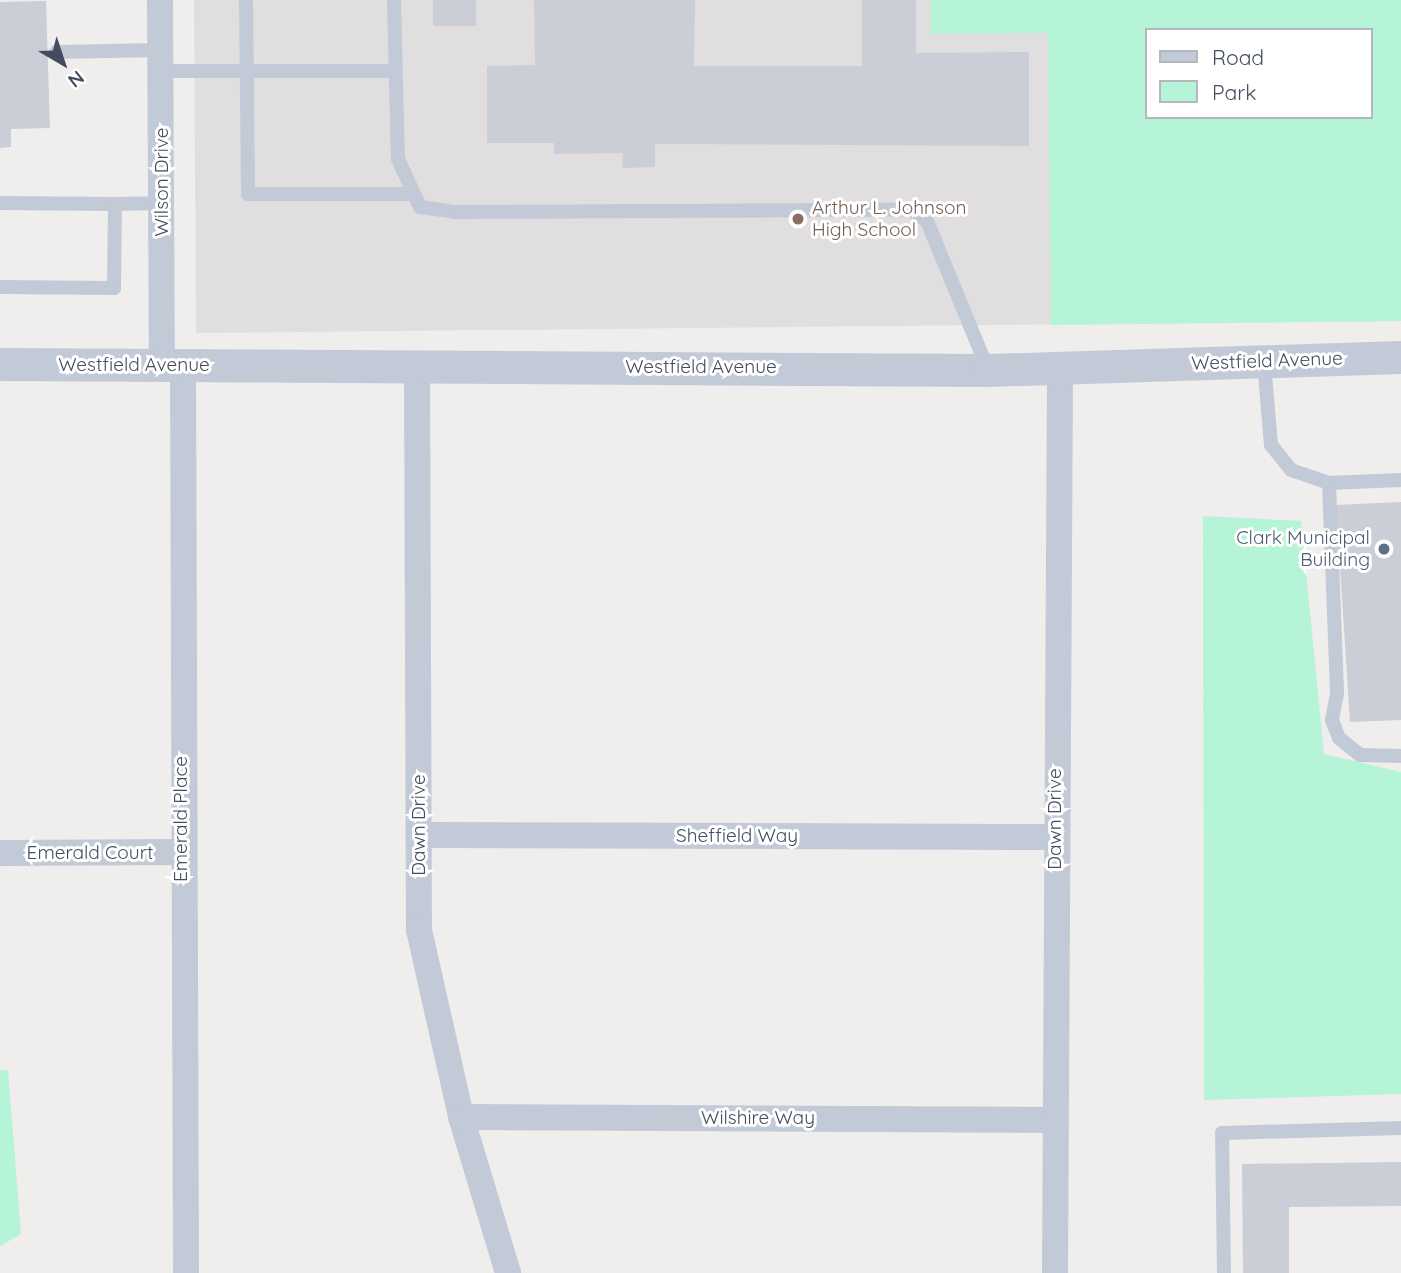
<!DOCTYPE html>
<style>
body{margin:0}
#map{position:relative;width:1401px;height:1273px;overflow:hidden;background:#f0eded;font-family:Quicksand,sans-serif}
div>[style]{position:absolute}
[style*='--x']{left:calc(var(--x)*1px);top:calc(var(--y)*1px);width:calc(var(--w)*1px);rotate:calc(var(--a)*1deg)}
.education>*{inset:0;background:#e1dedf}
.green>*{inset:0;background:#b5f4d6}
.building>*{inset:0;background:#cbced6;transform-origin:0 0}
.service>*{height:14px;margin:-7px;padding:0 7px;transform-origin:7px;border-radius:7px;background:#c2cad7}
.minor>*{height:26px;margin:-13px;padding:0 13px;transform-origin:13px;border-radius:13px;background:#c2cad7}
.tertiary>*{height:33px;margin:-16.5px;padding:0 16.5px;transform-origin:16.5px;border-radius:16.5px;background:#c2cad7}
.dots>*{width:19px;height:19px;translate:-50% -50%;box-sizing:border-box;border:4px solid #fff;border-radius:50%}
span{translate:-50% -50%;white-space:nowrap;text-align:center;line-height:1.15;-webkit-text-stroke:6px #fff;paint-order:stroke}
.street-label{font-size:19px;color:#434d5d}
.education-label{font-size:19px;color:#785e54}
.left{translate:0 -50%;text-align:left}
.service-label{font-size:19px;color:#4e5e75}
.right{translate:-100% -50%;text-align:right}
.legend{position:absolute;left:1145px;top:28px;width:228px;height:91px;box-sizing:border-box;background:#fff;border:2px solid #b4b8be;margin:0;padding:9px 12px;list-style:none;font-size:21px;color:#434d5d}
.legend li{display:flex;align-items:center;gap:14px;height:35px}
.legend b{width:35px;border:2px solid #b4b8be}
.north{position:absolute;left:28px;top:28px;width:70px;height:70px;-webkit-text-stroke:5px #fff;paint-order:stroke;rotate:141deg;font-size:19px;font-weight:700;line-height:28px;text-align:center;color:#434d5d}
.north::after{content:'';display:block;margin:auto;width:24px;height:32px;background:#434d5d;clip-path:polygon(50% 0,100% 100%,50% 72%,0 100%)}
</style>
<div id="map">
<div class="education">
<div style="clip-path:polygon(evenodd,194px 0,1401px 0,1401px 321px,196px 333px,194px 0,1147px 30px,1371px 30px,1371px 117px,1147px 117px,1147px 30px)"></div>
</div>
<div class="green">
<div style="clip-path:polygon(evenodd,931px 0,1401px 0,1401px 321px,1051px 325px,1048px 33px,931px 34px,931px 0,1147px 30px,1371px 30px,1371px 117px,1147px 117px,1147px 30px)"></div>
<div style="clip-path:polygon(1203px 516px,1301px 521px,1324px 754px,1401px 772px,1401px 1094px,1204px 1100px)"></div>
<div style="clip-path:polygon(8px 1070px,21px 1234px,0 1246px,0 1071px)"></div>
</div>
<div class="building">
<div style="left:433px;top:0;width:43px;height:26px"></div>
<div style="clip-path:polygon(534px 0,695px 0,694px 66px,862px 66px,862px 0,916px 0,916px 53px,1029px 52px,1029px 146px,655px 144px,655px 167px,622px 168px,623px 153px,554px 154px,554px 143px,487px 143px,487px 66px,535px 65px)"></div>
<div style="clip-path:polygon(46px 1px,50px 128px,11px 129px,11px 147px,0 148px,0 2px)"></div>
<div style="clip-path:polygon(1401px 502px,1401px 720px,1350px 722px,1336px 505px)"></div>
<div style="clip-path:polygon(1401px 1162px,1401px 1206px,1289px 1207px,1289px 1273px,1243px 1273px,1242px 1164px)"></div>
</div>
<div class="service">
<div style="--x:246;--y:0;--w:194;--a:89.4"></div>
<div style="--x:248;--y:194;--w:162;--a:0"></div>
<div style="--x:394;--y:0;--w:159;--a:88.6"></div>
<div style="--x:398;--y:159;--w:53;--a:65.4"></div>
<div style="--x:420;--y:207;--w:35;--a:8"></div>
<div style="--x:455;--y:212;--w:456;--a:-0.3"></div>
<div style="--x:911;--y:210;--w:19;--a:35"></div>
<div style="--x:927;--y:221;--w:161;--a:67.7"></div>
<div style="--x:56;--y:52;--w:105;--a:-1.1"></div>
<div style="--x:161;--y:71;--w:234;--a:0"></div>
<div style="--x:0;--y:203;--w:115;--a:0.5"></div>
<div style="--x:115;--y:204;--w:84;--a:90.7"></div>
<div style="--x:114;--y:288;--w:114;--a:-179.5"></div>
<div style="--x:115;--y:204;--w:47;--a:-1.2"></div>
<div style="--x:1264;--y:362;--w:83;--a:85.2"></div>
<div style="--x:1271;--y:445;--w:32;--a:51"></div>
<div style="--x:1291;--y:470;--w:40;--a:18.9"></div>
<div style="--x:1329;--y:483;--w:72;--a:-2.4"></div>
<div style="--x:1329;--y:483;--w:211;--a:87.8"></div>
<div style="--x:1337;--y:694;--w:26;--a:101"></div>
<div style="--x:1332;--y:720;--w:19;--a:69"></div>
<div style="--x:1339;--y:738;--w:27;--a:39"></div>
<div style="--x:1360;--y:755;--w:41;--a:1.4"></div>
<div style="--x:1224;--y:1273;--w:140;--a:-90.8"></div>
<div style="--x:1222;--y:1133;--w:179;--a:-1.6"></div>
</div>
<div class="minor">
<div style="--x:160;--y:0;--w:365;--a:89.7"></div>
<div style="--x:183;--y:365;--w:908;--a:89.81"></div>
<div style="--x:417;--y:365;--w:565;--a:89.8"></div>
<div style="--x:419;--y:930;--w:192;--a:77.3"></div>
<div style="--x:461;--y:1117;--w:163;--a:73.2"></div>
<div style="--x:419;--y:835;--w:635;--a:0.18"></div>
<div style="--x:0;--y:853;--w:180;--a:-0.3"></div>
<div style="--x:461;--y:1117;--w:593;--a:0.29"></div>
<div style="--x:1055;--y:1273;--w:907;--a:-89.68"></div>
</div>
<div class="tertiary">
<div style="--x:0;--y:364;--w:988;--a:0.35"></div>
<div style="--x:988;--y:370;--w:413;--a:-1.8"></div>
</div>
<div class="dots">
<div style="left:798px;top:219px;background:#8d6e63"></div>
<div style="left:1384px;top:549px;background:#5c6f8a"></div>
</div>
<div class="street-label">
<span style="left:162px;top:182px;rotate:-90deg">Wilson Drive</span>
<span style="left:1267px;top:361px;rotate:-2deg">Westfield Avenue</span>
<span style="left:134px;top:365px">Westfield Avenue</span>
<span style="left:701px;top:367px">Westfield Avenue</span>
<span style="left:181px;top:819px;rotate:-90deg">Emerald Place</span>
<span style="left:1055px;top:819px;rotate:-90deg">Dawn Drive</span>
<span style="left:419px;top:825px;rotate:-90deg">Dawn Drive</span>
<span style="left:737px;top:836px">Sheffield Way</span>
<span style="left:90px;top:853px">Emerald Court</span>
<span style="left:758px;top:1118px">Wilshire Way</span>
</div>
<div class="education-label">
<span class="left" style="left:812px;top:219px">Arthur L. Johnson<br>High School</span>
</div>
<div class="service-label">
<span class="right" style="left:1370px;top:549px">Clark Municipal<br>Building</span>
</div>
<ul class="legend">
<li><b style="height:9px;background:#c2cad7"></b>Road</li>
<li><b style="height:19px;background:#b5f4d6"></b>Park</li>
</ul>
<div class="north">N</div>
</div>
